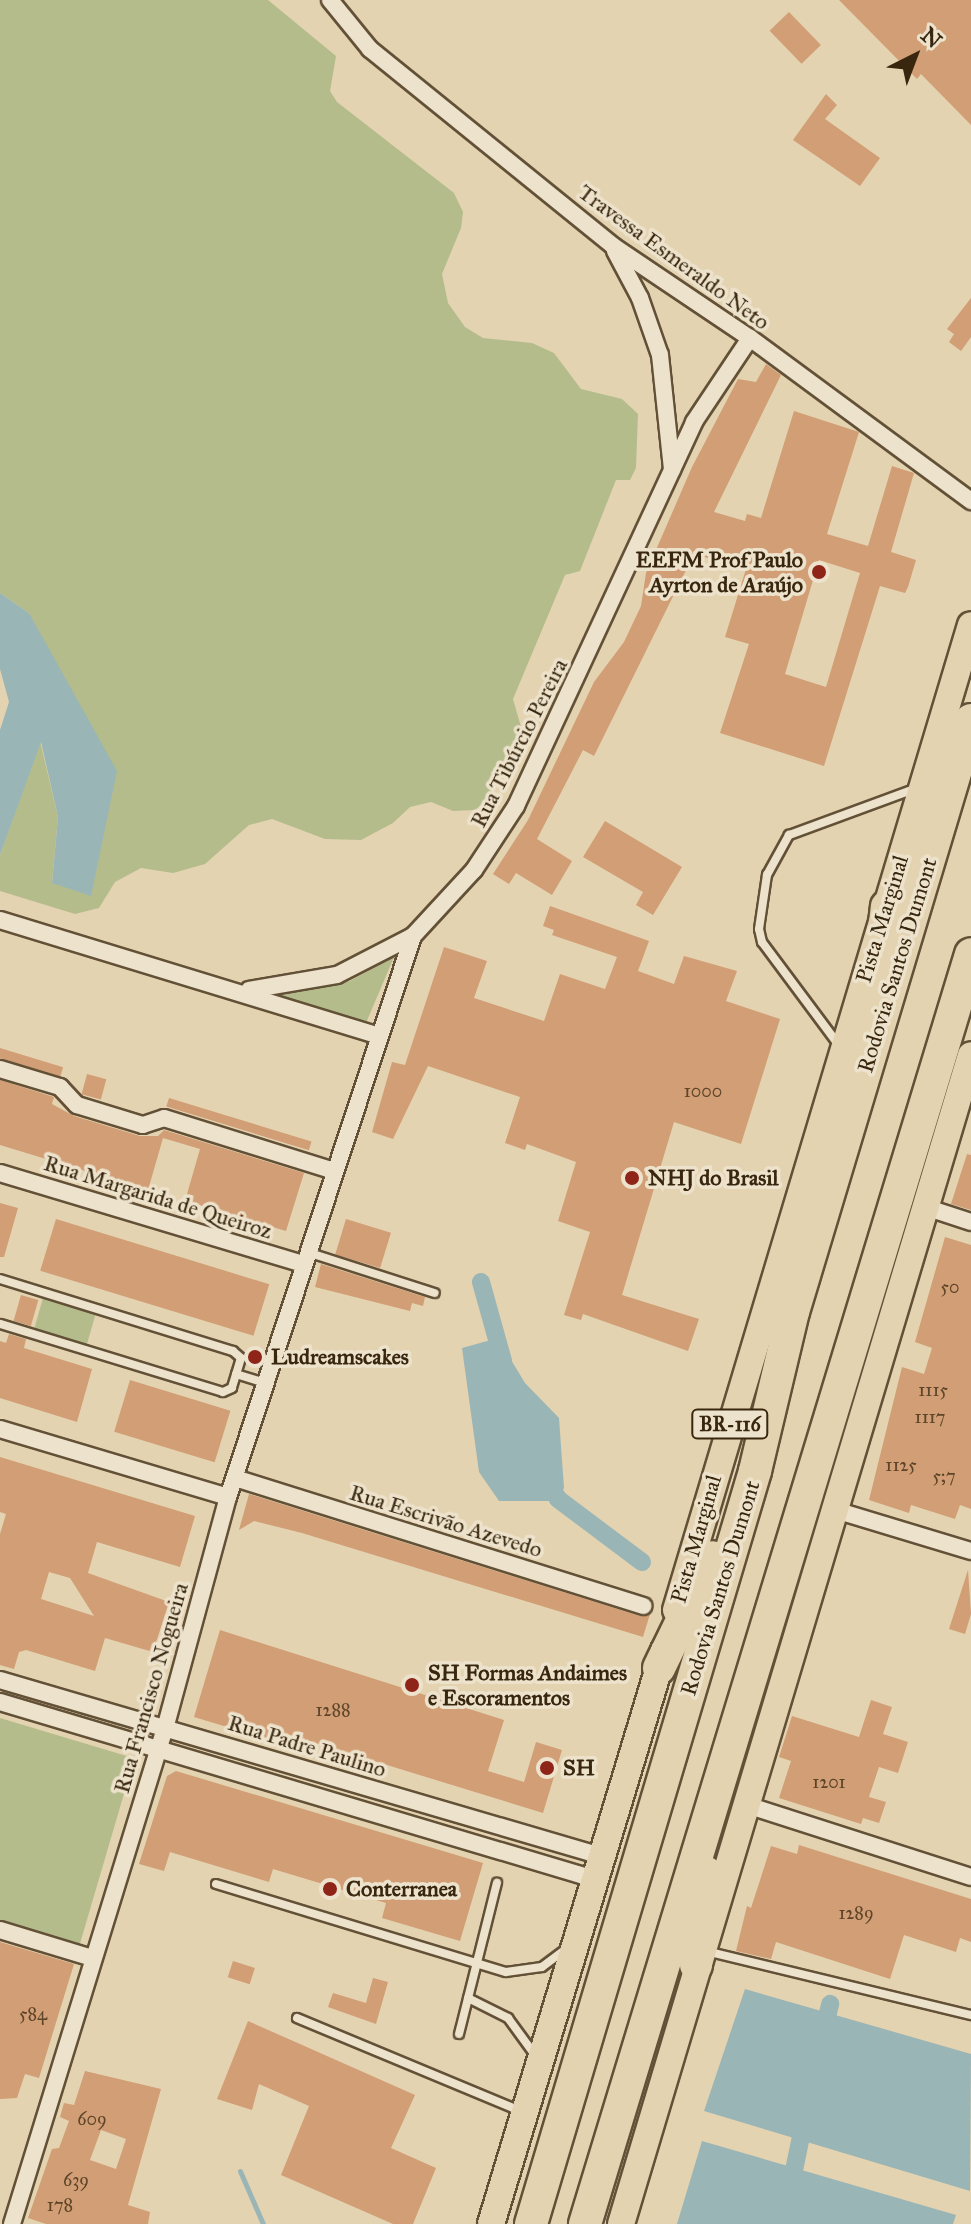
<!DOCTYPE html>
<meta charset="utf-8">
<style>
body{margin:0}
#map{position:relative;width:971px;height:2224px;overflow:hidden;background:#e4d3b1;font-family:"IM FELL Great Primer",serif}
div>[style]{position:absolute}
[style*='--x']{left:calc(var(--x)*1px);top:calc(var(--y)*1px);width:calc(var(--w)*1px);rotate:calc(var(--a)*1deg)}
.green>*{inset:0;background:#b4bc8c;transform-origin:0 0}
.water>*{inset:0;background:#9ab5b6}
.stream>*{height:5px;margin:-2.5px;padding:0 2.5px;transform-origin:2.5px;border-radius:2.5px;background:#9ab5b6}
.canal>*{height:18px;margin:-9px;padding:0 9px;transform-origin:9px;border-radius:9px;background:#9ab5b6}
.building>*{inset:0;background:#d19e75;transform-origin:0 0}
.roads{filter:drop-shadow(2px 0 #635137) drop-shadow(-2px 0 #635137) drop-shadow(0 2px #635137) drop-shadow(0 -2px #635137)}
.lane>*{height:8px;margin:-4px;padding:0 4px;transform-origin:4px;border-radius:4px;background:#ede2cc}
.street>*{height:16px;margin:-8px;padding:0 8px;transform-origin:8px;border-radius:8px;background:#ede2cc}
.primary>*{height:26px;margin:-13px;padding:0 13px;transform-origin:13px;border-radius:13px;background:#e4d3b1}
.highway>*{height:32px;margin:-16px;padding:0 16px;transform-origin:16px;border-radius:16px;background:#e4d3b1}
.dots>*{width:22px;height:22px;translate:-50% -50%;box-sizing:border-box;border:4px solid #ede2cc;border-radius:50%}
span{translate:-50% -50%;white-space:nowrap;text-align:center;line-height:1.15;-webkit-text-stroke:7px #ede2cc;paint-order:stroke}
.number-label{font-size:18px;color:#5e4428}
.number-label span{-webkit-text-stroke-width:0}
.shield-label span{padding:2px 6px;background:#ede2cc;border:2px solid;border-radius:6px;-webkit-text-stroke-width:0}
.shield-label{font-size:20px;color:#38260e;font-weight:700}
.street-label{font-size:22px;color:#38260e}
.poi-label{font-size:22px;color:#38260e;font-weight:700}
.right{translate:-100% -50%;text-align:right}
.left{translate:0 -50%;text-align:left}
.north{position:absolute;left:875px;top:16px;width:80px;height:80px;-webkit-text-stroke:6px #ede2cc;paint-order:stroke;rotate:42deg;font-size:22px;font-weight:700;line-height:32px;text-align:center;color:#38260e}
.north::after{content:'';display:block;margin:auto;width:28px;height:36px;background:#38260e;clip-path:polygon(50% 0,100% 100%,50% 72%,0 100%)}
</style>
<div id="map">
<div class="green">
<div style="clip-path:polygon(0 0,268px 0,336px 56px,330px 91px,337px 102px,454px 193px,463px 212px,461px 228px,442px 274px,448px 303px,465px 327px,483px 338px,532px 343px,554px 353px,581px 389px,622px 399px,638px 414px,636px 468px,630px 480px,616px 480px,580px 571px,565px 575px,513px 699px,523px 734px,487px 800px,475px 810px,453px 811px,431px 802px,410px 807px,393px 823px,361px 840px,325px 839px,272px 819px,249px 825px,205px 864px,173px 873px,141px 868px,115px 882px,99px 908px,75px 914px,0 891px,0 855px,40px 741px,58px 817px,52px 882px,91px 895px,29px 613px,0 593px)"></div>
<div style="clip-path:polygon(394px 957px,366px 1023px,276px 996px,350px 981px)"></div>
<div style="left:43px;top:1298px;width:55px;height:34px;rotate:16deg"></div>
<div style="clip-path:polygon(0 1718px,130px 1757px,133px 1763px,79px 1947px,0 1923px)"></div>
</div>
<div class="water">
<div style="clip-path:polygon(0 593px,29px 613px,117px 771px,91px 896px,52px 883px,58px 817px,41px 742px,0 855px,0 730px,9px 702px,0 669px)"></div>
<div style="clip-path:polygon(498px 1338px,525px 1383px,559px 1418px,564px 1488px,555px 1501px,499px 1501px,479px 1472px,462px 1348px)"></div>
<div style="clip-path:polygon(745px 1989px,971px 2054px,970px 2191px,704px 2111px)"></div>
<div style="clip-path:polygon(702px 2141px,956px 2215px,953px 2224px,677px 2224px)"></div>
</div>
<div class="stream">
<div style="--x:240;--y:2171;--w:58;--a:66.5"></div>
</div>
<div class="canal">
<div style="--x:481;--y:1282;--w:82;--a:74.4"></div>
<div style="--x:546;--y:1478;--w:24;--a:60"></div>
<div style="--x:558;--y:1499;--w:105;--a:36.9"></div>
<div style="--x:823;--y:2033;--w:30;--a:-76"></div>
<div style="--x:783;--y:2224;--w:109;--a:-78.4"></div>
</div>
<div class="building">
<div style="clip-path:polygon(839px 0,971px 0,971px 125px,921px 74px,917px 79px)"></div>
<div style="left:789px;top:12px;width:46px;height:27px;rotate:46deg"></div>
<div style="clip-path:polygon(826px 94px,837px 105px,825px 119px,880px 158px,860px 186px,793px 140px)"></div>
<div style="clip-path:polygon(971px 298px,971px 337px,961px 351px,949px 342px,954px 334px,947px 329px)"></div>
<div style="clip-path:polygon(evenodd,766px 364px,781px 375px,714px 512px,745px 521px,747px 514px,761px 518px,794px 411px,859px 432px,827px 534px,868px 546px,892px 466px,914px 473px,891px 552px,916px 560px,908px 587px,905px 593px,880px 586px,824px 766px,720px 733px,749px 644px,725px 637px,746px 569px,694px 554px,594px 756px,583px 750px,537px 839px,572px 861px,552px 895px,516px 873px,509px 884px,493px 874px,528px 820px,594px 682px,624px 642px,641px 606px,646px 573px,692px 467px,738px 379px,756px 382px,766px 364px,819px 560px,860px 573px,826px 687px,785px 674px,819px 560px)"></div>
<div style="clip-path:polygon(605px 821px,682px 867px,653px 915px,636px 905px,643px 892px,583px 857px)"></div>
<div style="clip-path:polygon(550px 906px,649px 941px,638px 971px,674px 984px,684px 956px,737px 971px,726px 1001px,780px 1019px,741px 1144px,674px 1122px,622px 1295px,699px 1319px,688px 1351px,583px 1314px,581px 1320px,564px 1315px,590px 1232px,558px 1221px,576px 1162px,527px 1144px,525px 1150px,505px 1143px,520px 1097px,428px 1066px,393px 1139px,372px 1132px,392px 1062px,405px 1065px,444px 947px,487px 961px,474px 998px,544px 1021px,560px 974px,605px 989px,617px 957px,552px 935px,554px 930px,543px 926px)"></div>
<div style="left:0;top:1048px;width:66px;height:10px;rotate:17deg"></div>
<div style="left:87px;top:1074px;width:20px;height:21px;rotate:15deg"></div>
<div style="clip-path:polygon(0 1080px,54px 1097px,52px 1104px,74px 1116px,140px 1136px,158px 1136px,164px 1130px,304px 1173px,286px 1231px,185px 1201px,200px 1149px,163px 1138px,148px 1190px,0 1145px)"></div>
<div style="left:169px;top:1098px;width:149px;height:9px;rotate:17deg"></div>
<div style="clip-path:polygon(967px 1154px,971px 1155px,971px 1210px,951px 1204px)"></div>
<div style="clip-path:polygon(0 1203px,18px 1208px,4px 1257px,0 1257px)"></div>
<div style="left:56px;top:1219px;width:223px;height:54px;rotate:17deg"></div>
<div style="left:346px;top:1219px;width:47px;height:37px;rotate:17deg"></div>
<div style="clip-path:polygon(945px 1237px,971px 1245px,971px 1509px,960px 1505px,955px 1519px,911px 1505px,909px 1513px,869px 1500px,902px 1367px,924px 1374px,932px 1348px,915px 1342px)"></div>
<div style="clip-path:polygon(321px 1264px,425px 1297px,423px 1306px,412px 1303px,410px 1311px,315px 1287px)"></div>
<div style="left:21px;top:1295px;width:18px;height:27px;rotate:16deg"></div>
<div style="clip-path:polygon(9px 1334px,26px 1339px,24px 1348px,92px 1369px,77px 1422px,0 1398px,0 1341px,6px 1343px)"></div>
<div style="left:130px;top:1380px;width:105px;height:54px;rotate:17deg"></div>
<div style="clip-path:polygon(evenodd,0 1457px,195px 1516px,180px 1567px,97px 1542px,88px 1573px,169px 1602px,153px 1652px,105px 1638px,95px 1671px,26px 1650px,19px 1652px,14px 1669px,0 1665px,0 1534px,6px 1514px,0 1512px,0 1457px,49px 1572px,70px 1578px,94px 1616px,41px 1599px,49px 1572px)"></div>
<div style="clip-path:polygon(249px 1494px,640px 1616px,650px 1614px,643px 1637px,302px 1533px,254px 1521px,239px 1530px)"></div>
<div style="clip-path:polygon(968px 1570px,971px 1614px,965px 1634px,949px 1629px)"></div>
<div style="clip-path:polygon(220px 1630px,504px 1720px,488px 1771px,524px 1782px,536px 1742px,562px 1750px,543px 1813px,283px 1733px,280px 1743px,194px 1717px)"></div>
<div style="clip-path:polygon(871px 1700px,892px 1707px,883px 1734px,908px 1742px,898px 1773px,879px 1767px,869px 1797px,886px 1802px,879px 1823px,863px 1818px,861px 1824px,779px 1798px,791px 1761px,779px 1757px,792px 1716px,859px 1737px)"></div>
<div style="clip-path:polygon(176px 1771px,483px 1863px,460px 1941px,382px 1918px,386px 1903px,273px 1869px,269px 1882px,170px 1852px,164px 1871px,139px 1864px,167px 1776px)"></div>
<div style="clip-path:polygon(799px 1845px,971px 1899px,971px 1942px,960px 1938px,956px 1952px,904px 1935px,890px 1979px,776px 1942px,771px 1959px,736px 1951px,747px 1906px,751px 1908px,771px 1846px,797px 1854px)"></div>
<div style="clip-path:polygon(0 1942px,74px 1964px,39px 2078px,25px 2074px,17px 2098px,0 2099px)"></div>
<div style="left:233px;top:1961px;width:23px;height:17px;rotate:18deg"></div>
<div style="clip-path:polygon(373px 1978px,388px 1982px,376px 2024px,328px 2007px,333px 1993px,366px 2003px)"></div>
<div style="clip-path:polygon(248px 2021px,415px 2095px,391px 2148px,436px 2168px,413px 2224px,393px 2224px,281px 2175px,309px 2106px,259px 2084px,252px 2110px,217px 2099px)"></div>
<div style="clip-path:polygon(evenodd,85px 2071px,161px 2089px,128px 2205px,150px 2212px,148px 2224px,46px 2224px,28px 2218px,52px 2149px,59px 2148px,69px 2121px,60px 2117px,64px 2103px,74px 2105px,85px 2071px,101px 2130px,126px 2139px,116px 2169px,90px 2160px,101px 2130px)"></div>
</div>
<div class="roads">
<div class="lane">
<div style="--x:838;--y:1044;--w:127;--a:-126.7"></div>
<div style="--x:762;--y:942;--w:13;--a:-103"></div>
<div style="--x:759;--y:929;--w:55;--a:-81.6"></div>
<div style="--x:767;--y:875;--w:46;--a:-61.2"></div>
<div style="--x:789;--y:835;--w:136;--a:-20.2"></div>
<div style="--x:307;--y:1252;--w:134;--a:17.8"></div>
<div style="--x:0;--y:1279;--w:244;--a:17.2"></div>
<div style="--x:233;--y:1351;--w:11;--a:41"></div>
<div style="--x:241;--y:1358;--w:31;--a:107"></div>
<div style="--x:232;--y:1388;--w:10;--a:156"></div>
<div style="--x:223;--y:1392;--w:233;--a:-163"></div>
<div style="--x:236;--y:1374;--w:31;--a:17"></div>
<div style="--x:216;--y:1884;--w:303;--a:16.9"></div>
<div style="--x:506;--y:1972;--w:36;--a:-8"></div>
<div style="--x:542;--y:1967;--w:31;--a:-37"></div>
<div style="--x:706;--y:1951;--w:273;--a:13.6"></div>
<div style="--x:468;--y:1998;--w:45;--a:26.6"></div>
<div style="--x:508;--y:2018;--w:46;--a:53.9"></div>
<div style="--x:297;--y:2018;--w:242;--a:22.6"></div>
<div style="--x:459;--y:2034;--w:156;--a:-75.9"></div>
</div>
<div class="street">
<div style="--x:330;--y:0;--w:63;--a:50.8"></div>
<div style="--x:370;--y:49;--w:313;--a:39"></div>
<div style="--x:613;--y:246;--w:165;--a:33.9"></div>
<div style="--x:750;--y:338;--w:275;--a:36.4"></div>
<div style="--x:615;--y:251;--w:53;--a:62"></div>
<div style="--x:640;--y:298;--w:60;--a:70.7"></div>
<div style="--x:660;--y:355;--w:115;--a:84"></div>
<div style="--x:0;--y:920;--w:393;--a:17"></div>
<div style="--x:249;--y:990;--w:89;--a:-9.7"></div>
<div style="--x:337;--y:975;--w:85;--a:-27.2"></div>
<div style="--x:0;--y:1069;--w:63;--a:16.7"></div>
<div style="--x:60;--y:1087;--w:25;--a:47"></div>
<div style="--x:77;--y:1105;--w:69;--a:16.9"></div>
<div style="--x:143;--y:1125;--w:22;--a:-18"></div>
<div style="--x:164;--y:1118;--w:178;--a:17.3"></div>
<div style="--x:0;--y:1173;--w:316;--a:16.7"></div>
<div style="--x:925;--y:1207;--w:48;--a:18.1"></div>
<div style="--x:0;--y:1429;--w:238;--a:16.6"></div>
<div style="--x:235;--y:1478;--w:428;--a:17.4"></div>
<div style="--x:835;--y:1510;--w:142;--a:16.8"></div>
<div style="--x:0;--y:1680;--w:626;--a:16.32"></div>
<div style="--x:0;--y:1702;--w:620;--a:16.59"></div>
<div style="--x:747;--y:1805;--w:235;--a:17.8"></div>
<div style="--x:0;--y:1930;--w:96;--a:16.9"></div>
<div style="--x:12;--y:2224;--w:522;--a:-72.85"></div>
<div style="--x:166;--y:1725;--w:236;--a:-74.8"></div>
<div style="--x:228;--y:1497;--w:591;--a:-71.75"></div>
<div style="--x:413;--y:936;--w:90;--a:-47.3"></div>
<div style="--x:474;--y:870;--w:77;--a:-56.7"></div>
<div style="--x:516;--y:806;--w:423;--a:-65.1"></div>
<div style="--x:694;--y:422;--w:101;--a:-56.3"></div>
</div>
<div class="primary">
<div style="--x:676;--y:1610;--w:1028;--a:-73.33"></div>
<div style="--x:491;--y:2224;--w:599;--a:-73.2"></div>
<div style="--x:621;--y:2224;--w:1220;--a:-73.33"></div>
</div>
<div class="highway">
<div style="--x:879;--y:974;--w:68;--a:-83.3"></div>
<div style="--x:659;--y:1668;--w:123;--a:-64.1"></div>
<div style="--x:696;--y:1965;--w:93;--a:-83.8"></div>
<div style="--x:531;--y:2224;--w:786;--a:-73.43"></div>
<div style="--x:755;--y:1471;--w:163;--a:-76.6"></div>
<div style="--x:793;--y:1312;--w:618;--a:-73.27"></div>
<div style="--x:585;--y:2224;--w:1327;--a:-73.09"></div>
</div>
</div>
<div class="dots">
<div style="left:819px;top:572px;background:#8f2418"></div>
<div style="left:632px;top:1178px;background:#8f2418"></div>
<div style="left:255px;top:1357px;background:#8f2418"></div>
<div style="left:412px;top:1685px;background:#8f2418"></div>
<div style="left:547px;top:1768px;background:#8f2418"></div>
<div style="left:330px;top:1889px;background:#8f2418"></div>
</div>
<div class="number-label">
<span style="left:703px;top:1091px">1000</span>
<span style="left:950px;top:1287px">50</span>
<span style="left:933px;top:1390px">1115</span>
<span style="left:930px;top:1417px">1117</span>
<span style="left:901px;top:1465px">1125</span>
<span style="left:944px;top:1476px">5;7</span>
<span style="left:333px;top:1710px">1288</span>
<span style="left:829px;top:1782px">1201</span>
<span style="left:856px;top:1913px">1289</span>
<span style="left:33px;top:2014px">584</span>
<span style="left:92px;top:2119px">609</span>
<span style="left:76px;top:2180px">639</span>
<span style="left:60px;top:2205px">178</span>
</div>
<div class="shield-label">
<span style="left:730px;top:1424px">BR-116</span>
</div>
<div class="street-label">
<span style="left:674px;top:257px;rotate:36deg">Travessa Esmeraldo Neto</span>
<span style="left:519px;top:743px;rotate:-63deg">Rua Tibúrcio Pereira</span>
<span style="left:882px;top:919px;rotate:-73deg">Pista Marginal</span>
<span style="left:897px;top:965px;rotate:-73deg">Rodovia Santos Dumont</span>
<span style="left:158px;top:1197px;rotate:17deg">Rua Margarida de Queiroz</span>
<span style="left:446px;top:1521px;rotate:17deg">Rua Escrivão Azevedo</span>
<span style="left:696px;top:1539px;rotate:-74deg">Pista Marginal</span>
<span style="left:720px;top:1588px;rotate:-73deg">Rodovia Santos Dumont</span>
<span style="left:151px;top:1688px;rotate:-74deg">Rua Francisco Nogueira</span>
<span style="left:307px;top:1746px;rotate:17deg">Rua Padre Paulino</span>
</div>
<div class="poi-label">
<span class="right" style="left:803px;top:572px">EEFM Prof Paulo<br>Ayrton de Araújo</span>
<span class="left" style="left:648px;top:1178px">NHJ do Brasil</span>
<span class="left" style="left:271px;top:1357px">Ludreamscakes</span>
<span class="left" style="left:428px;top:1685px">SH Formas Andaimes<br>e Escoramentos</span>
<span class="left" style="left:563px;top:1768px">SH</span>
<span class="left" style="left:346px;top:1889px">Conterranea</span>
</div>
<div class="north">N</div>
</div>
